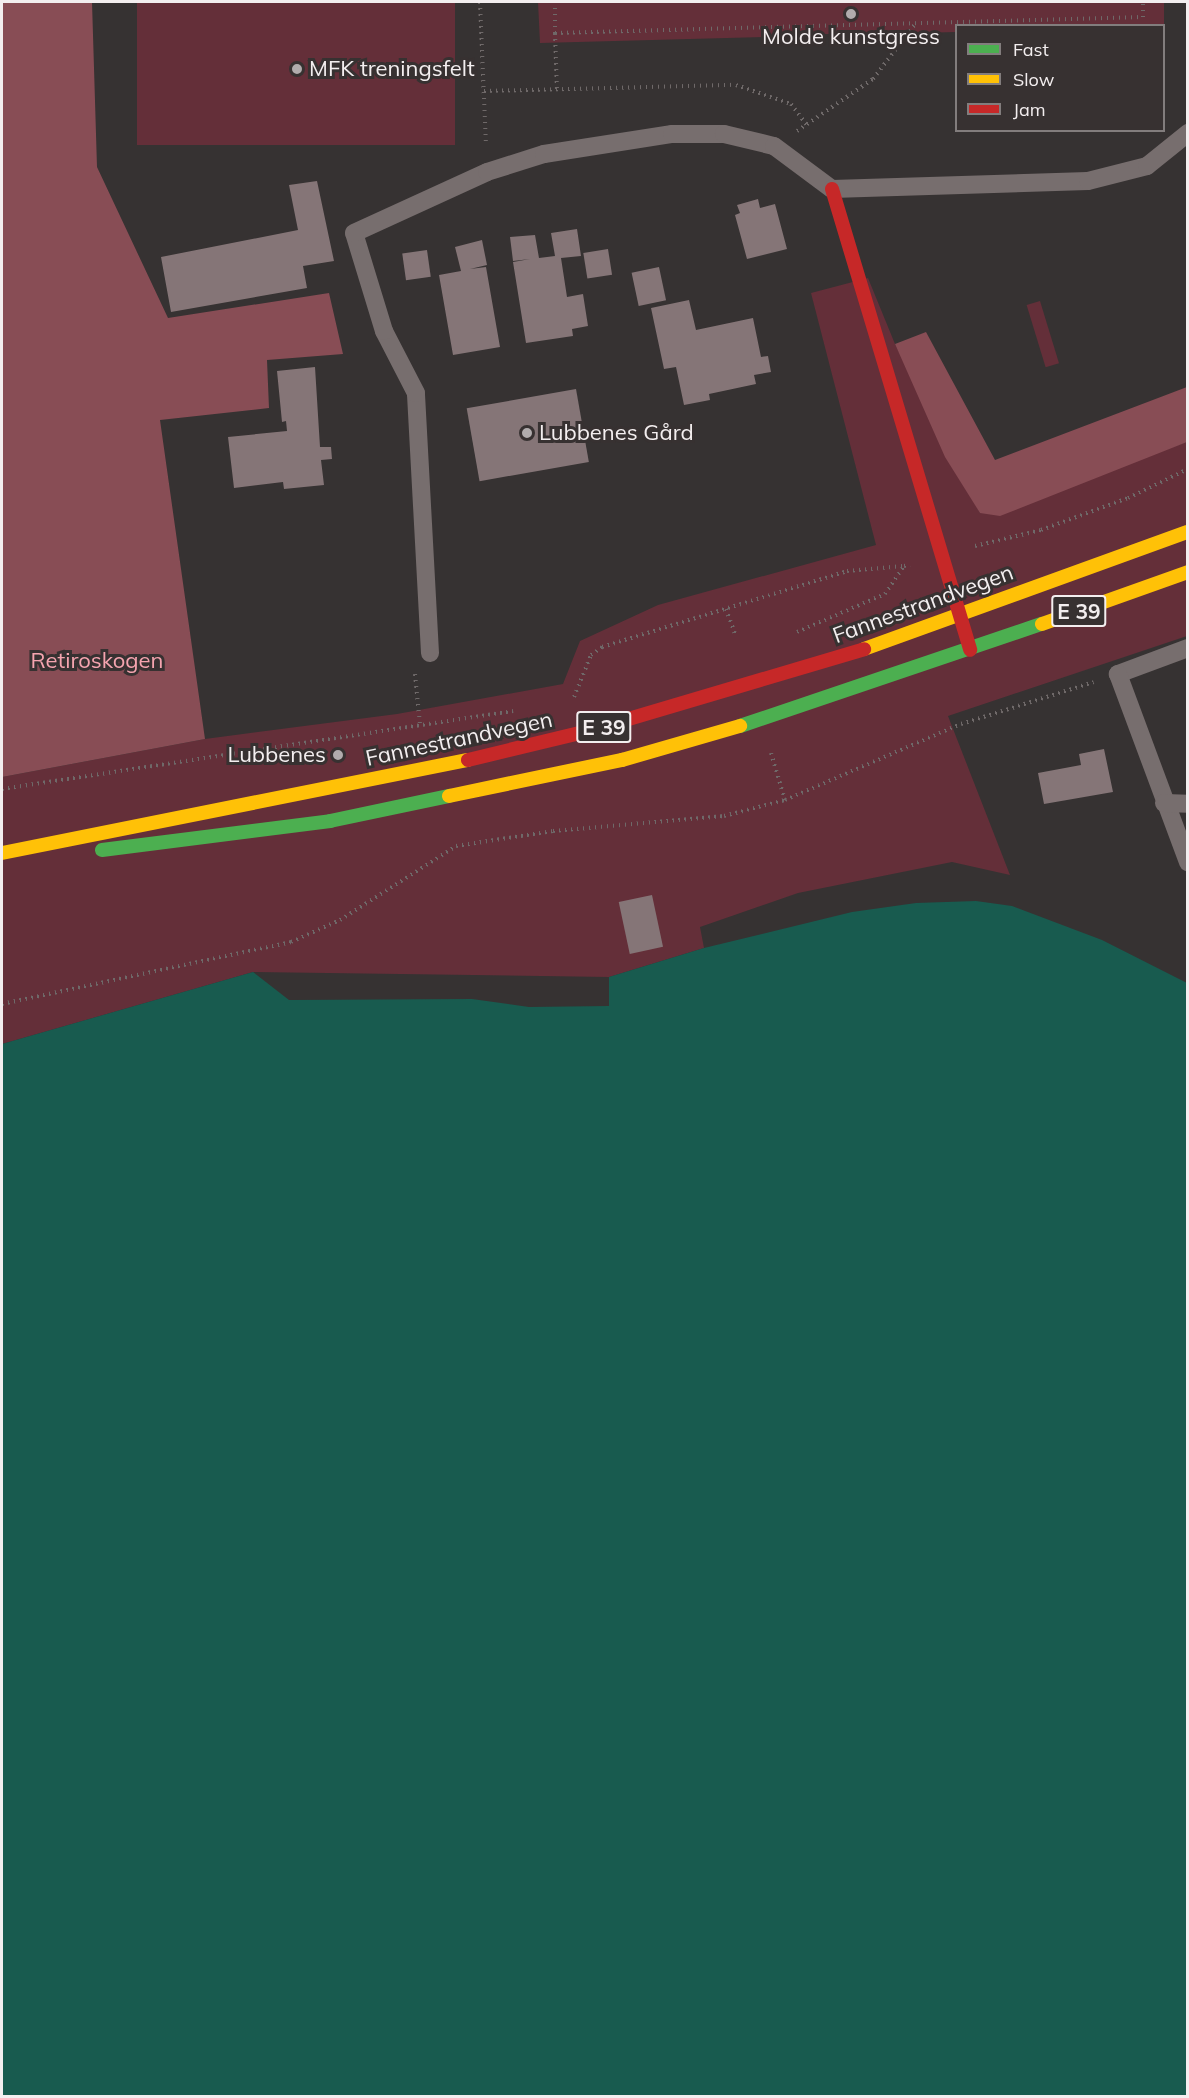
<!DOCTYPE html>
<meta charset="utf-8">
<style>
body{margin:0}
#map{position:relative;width:1189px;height:2098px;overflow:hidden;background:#363232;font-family:Mulish,sans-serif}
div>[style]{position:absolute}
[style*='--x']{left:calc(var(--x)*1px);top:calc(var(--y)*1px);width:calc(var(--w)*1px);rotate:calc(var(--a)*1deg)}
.green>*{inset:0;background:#642f39;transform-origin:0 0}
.forest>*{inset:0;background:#884d55}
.water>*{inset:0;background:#185b4f}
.building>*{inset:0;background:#857577;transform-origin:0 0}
.path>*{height:4px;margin-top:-2px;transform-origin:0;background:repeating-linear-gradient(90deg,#6f6969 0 1.5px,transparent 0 6px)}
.lane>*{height:18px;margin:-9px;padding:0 9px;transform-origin:9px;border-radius:9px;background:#776e6e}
.fast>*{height:14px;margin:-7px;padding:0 7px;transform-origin:7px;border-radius:7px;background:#4caf50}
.slow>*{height:14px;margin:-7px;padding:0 7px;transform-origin:7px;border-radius:7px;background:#ffc107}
.jam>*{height:14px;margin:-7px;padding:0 7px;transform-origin:7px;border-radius:7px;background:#c62828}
.dots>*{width:16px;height:16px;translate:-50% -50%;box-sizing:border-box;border:3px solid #373131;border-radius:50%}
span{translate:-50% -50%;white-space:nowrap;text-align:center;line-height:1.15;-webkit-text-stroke:6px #373131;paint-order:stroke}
.shield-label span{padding:2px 4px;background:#373131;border:2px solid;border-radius:4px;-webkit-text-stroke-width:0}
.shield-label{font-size:21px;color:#f3eeef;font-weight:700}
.poi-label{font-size:22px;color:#f3eeef}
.left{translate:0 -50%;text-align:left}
.right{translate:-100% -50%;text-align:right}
.street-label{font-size:22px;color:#f3eeef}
.park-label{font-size:22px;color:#f5a4af}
.frame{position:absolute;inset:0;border:3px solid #f3eeef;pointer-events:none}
.legend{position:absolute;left:955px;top:24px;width:210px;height:108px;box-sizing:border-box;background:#373131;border:2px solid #827d7d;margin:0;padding:8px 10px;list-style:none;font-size:18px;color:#f3eeef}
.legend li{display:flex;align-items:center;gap:12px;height:30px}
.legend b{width:30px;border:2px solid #827d7d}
</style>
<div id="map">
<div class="green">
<div style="left:137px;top:2px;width:318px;height:143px"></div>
<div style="clip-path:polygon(538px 2px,1164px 2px,1164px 26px,956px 26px,956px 32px,540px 43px)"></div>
<div style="clip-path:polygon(868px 278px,895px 344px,980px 513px,1187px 442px,1187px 636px,948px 716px,1010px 875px,952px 862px,798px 893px,700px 927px,704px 948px,609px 977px,253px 972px,2px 1044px,2px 777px,205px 739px,397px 714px,563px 684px,580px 641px,658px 605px,876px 545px,811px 293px)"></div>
<div style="left:1040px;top:301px;width:65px;height:14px;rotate:73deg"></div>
</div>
<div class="forest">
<div style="clip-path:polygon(2px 2px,92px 2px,97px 167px,168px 318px,329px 293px,343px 354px,267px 360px,269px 408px,160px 420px,205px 739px,2px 777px)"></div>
<div style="clip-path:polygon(926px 332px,995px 460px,1187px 387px,1187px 442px,1000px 516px,980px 513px,945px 457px,895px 344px)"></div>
</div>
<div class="water">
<div style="clip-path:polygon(976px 901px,1012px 906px,1102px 940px,1187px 983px,1187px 2096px,2px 2096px,2px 1044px,253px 972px,289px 1000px,472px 999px,529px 1007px,609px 1006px,609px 977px,704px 948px,852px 912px,916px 903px)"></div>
</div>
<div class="building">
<div style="clip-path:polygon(317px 181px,334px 261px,303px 266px,307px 288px,171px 312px,161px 257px,298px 230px,289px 185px)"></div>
<div style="clip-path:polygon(758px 199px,760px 208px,775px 204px,787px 249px,747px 259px,735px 215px,740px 213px,737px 205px)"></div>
<div style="clip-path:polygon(577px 229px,581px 256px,561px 258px,567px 297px,583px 294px,588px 326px,572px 329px,573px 336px,526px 343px,513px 262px,530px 259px,513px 261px,510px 237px,535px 235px,539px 258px,555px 256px,551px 233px)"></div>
<div style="clip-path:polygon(482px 240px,487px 265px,470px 269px,486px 267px,500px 347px,453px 355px,439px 275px,461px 271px,455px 247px)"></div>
<div style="left:608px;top:249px;width:26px;height:25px;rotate:81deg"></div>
<div style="left:427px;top:250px;width:27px;height:25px;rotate:82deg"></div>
<div style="left:659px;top:267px;width:34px;height:28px;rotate:78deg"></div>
<div style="clip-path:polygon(689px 300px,696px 330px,753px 318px,761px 357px,768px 356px,771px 372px,754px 375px,756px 384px,709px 394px,710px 400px,684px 405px,676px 367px,664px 369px,651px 308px)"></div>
<div style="clip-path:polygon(315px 367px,320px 447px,331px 447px,332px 459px,321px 460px,324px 485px,284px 489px,283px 482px,234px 488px,228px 437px,287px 431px,286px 421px,282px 422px,277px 371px)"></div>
<div style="left:576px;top:389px;width:74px;height:111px;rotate:80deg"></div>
<div style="clip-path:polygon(1104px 749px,1113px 792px,1044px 804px,1038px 773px,1081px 765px,1079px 754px)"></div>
<div style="left:652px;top:895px;width:53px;height:34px;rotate:78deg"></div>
</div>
<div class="path">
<div style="--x:480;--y:2;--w:143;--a:87.6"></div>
<div style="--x:555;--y:2;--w:31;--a:90"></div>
<div style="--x:555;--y:33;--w:588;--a:-1.56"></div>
<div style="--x:1143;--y:17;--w:15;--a:-90"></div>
<div style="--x:555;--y:33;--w:57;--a:88"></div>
<div style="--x:484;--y:91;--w:252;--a:-1.4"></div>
<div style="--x:736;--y:85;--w:58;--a:19.1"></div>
<div style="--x:791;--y:104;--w:26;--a:53"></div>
<div style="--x:797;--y:131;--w:92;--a:-34.4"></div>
<div style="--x:873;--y:79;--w:69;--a:-52.6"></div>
<div style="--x:975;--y:546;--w:68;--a:-13.6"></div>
<div style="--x:1041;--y:530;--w:93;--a:-20.2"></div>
<div style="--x:1128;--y:498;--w:67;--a:-25.8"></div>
<div style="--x:726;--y:609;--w:29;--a:70"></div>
<div style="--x:797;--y:632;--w:96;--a:-23.4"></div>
<div style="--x:885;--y:594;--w:34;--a:-56"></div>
<div style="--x:904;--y:566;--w:6;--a:-9"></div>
<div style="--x:415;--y:674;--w:50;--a:84.3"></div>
<div style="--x:574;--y:697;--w:45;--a:-68"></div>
<div style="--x:591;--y:655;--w:14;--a:-36"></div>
<div style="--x:602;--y:647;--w:257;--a:-17.2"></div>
<div style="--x:847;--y:571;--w:56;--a:-5.1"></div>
<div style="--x:771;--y:753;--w:49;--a:73.4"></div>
<div style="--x:2;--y:789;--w:517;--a:-8.68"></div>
<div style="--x:2;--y:1004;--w:296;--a:-12.1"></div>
<div style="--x:291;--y:942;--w:54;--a:-24.2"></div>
<div style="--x:340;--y:920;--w:138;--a:-32.5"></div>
<div style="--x:456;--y:846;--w:98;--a:-8.8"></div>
<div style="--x:553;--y:831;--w:172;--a:-5"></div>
<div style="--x:724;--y:816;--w:63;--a:-14.7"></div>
<div style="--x:785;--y:800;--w:192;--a:-23.4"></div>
<div style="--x:961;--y:724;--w:139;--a:-17.5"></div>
</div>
<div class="lane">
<div style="--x:1188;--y:648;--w:75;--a:159.6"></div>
<div style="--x:1118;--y:674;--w:201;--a:69.6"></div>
<div style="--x:430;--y:653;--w:260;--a:-93.1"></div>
<div style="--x:416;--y:393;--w:70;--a:-117.3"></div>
<div style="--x:384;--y:331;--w:102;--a:-107"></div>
<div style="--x:354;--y:233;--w:146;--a:-24.6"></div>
<div style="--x:487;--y:172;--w:60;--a:-17.5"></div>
<div style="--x:544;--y:154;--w:130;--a:-8.9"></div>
<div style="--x:672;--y:134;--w:52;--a:0"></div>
<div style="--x:724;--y:134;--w:51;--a:13.5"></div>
<div style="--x:774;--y:146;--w:72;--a:36.6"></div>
<div style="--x:832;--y:189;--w:256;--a:-1.8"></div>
<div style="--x:1088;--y:181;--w:61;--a:-14.3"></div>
<div style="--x:1147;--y:166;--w:53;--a:-38.8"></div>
<div style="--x:1164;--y:803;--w:24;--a:2"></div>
</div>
<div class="fast">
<div style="--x:740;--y:726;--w:319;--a:-18.7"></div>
<div style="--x:102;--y:850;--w:230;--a:-7.2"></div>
<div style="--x:330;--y:821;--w:122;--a:-11.9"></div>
</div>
<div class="slow">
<div style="--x:1042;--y:624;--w:155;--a:-19.6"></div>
<div style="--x:864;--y:649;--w:344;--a:-19.9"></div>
<div style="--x:449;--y:796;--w:177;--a:-11.8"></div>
<div style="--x:622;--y:760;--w:123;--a:-16.1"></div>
<div style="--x:2;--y:853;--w:475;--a:-11.3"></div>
</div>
<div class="jam">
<div style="--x:832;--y:189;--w:481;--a:73.3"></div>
<div style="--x:468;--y:760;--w:123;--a:-13.6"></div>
<div style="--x:588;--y:731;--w:288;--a:-16.5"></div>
</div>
<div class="dots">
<div style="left:851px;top:14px;background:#b1acad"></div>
<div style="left:297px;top:69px;background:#b1acad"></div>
<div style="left:527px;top:433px;background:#b1acad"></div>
<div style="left:338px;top:755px;background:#b1acad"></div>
</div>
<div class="shield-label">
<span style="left:1079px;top:611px">E 39</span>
<span style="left:604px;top:727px">E 39</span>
</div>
<div class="poi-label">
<span style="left:851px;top:37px">Molde kunstgress</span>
<span class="left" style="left:309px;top:69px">MFK treningsfelt</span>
<span class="left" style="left:539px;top:433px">Lubbenes Gård</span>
<span class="right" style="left:326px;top:755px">Lubbenes</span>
</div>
<div class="street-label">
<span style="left:923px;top:604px;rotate:-20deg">Fannestrandvegen</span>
<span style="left:459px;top:739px;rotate:-12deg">Fannestrandvegen</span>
</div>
<div class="park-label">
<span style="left:97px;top:661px">Retiroskogen</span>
</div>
<div class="frame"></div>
<ul class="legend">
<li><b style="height:8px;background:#4caf50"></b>Fast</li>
<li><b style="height:8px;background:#ffc107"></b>Slow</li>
<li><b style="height:8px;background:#c62828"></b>Jam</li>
</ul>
</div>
